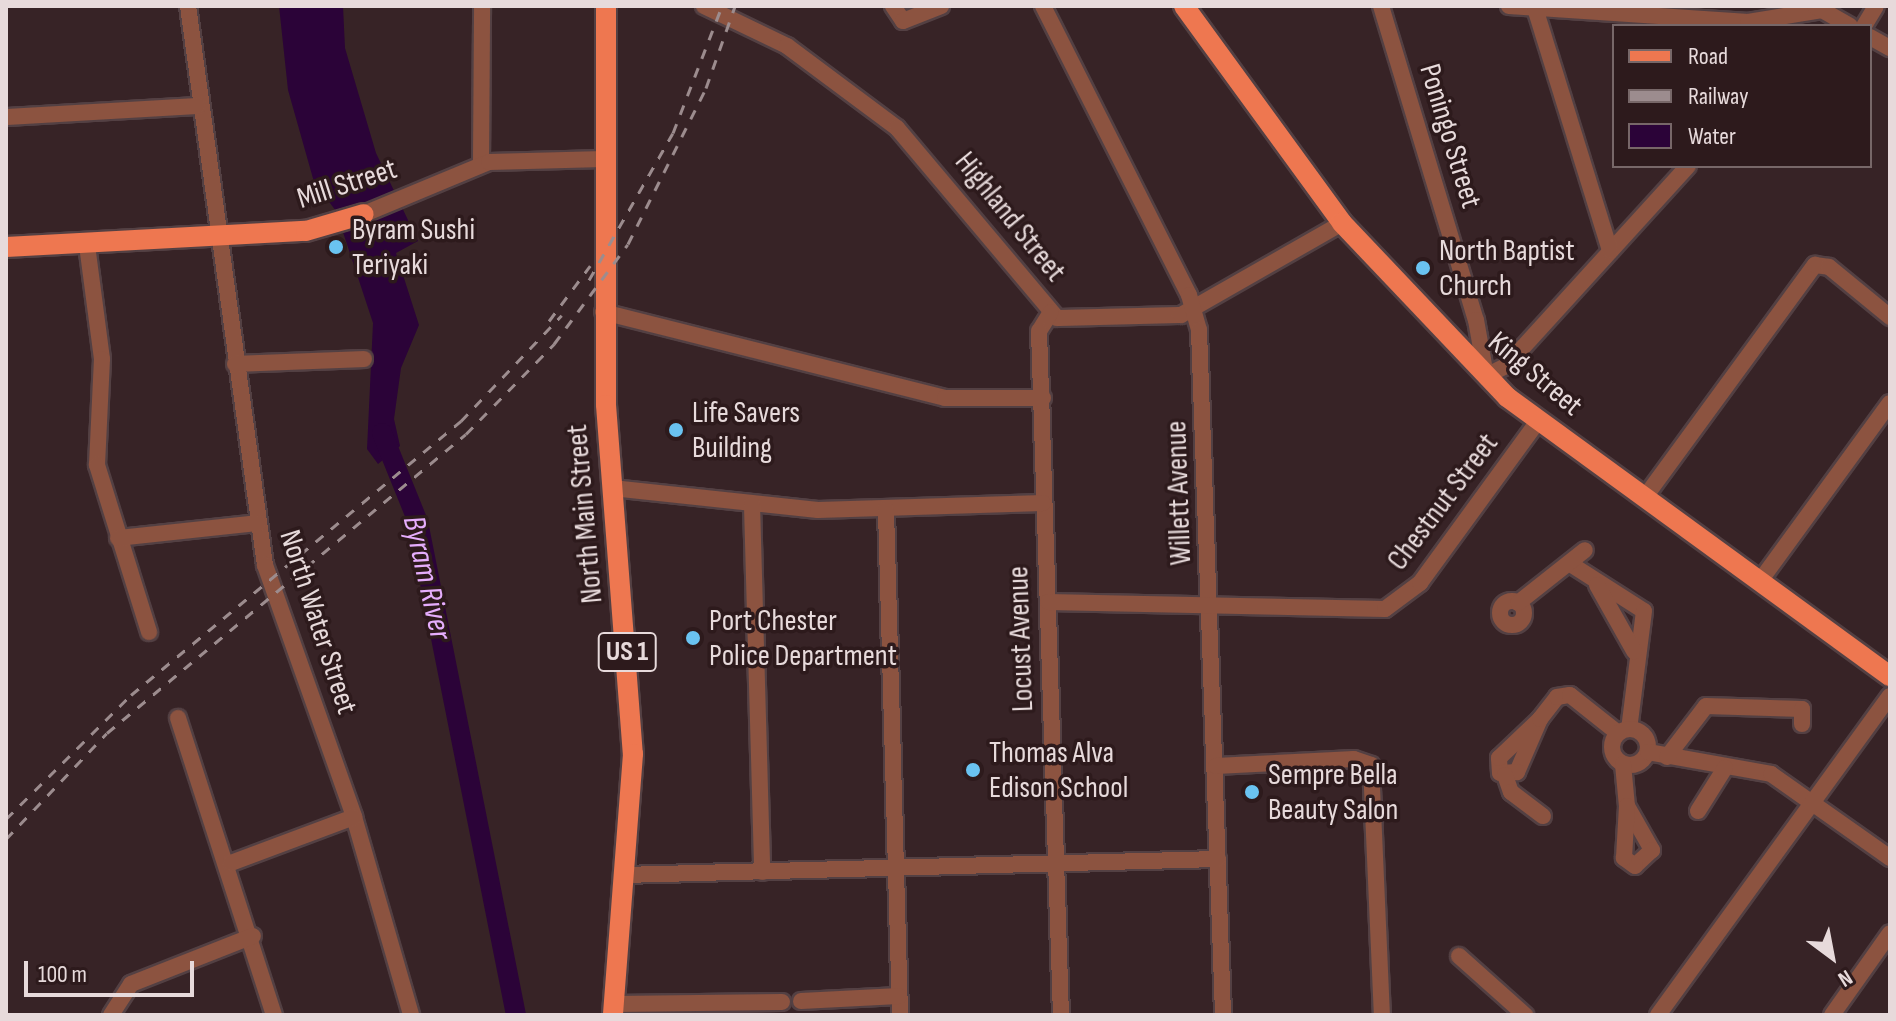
<!DOCTYPE html>
<style>
body{margin:0}
#map{position:relative;width:1896px;height:1021px;overflow:hidden;background:#372326;font-family:"Sofia Sans Condensed",sans-serif}
div>[style]{position:absolute}
[style*='--x']{left:calc(var(--x)*1px);top:calc(var(--y)*1px);width:calc(var(--w)*1px);rotate:calc(var(--a)*1deg)}
.water>*{inset:0;background:#2b0338}
.river>*{height:20px;margin:-10px;padding:0 10px;transform-origin:10px;border-radius:10px;background:#2b0338}
.roads{filter:drop-shadow(2px 0 #534043) drop-shadow(-2px 0 #534043) drop-shadow(0 2px #534043) drop-shadow(0 -2px #534043)}
.minor>*{height:16px;margin:-8px;padding:0 8px;transform-origin:8px;border-radius:8px;background:#8c5340}
.minor>.ring{margin:-8px;padding:0;box-sizing:content-box;background:none;border:16px solid #8c5340;border-radius:50%}
.major>*{height:20px;margin:-10px;padding:0 10px;transform-origin:10px;border-radius:10px;background:#ee7750}
.rail>*{height:3px;margin-top:-1.5px;transform-origin:0;background:repeating-linear-gradient(90deg,#9c8c8e 0 10px,transparent 0 20px)}
.dots>*{width:22px;height:22px;translate:-50% -50%;box-sizing:border-box;border:4px solid #2d1a1c;border-radius:50%}
span{translate:-50% -50%;white-space:nowrap;text-align:center;line-height:1.15;-webkit-text-stroke:7px #2d1a1c;paint-order:stroke}
.shield-label span{padding:2px 6px;background:#2d1a1c;border:2px solid;border-radius:6px;-webkit-text-stroke-width:0}
.shield-label{font-size:28px;color:#e7dadb;font-weight:700}
.street-label{font-size:30px;color:#e7dadb}
.poi-label{font-size:30px;color:#e7dadb}
.left{translate:0 -50%;text-align:left}
.water-label{font-size:32px;color:#e5adfc;font-style:italic}
.frame{position:absolute;inset:0;border:8px solid #e7dadb;pointer-events:none}
.legend{position:absolute;left:1612px;top:24px;width:260px;height:144px;box-sizing:border-box;background:#2d1a1c;border:2px solid #776768;margin:0;padding:10px 14px;list-style:none;font-size:24px;color:#e7dadb}
.legend li{display:flex;align-items:center;gap:16px;height:40px}
.legend b{width:40px;border:2px solid #776768}
.north{position:absolute;left:1792px;top:917px;width:80px;height:80px;-webkit-text-stroke:6px #2d1a1c;paint-order:stroke;rotate:148deg;font-size:22px;font-weight:700;line-height:32px;text-align:center;color:#e7dadb}
.north::after{content:'';display:block;margin:auto;width:28px;height:36px;background:#e7dadb;clip-path:polygon(50% 0,100% 100%,50% 72%,0 100%)}
.scale{position:absolute;left:24px;top:961px;width:170px;height:36px;box-sizing:border-box;border:4px solid #e7dadb;border-top:0;padding-left:10px;font-size:24px;line-height:28px;white-space:nowrap;color:#e7dadb;-webkit-text-stroke:6px #2d1a1c;paint-order:stroke}
</style>
<div id="map">
<div class="water">
<div style="clip-path:polygon(279px 6px,343px 6px,345px 48px,376px 153px,418px 241px,396px 253px,419px 325px,401px 368px,394px 419px,400px 446px,378px 464px,367px 449px,373px 323px,336px 211px,314px 182px,288px 90px)"></div>
</div>
<div class="river">
<div style="--x:382;--y:433;--w:96;--a:68"></div>
<div style="--x:418;--y:522;--w:503;--a:78.76"></div>
</div>
<div class="roads">
<div class="minor">
<div style="--x:188;--y:6;--w:564;--a:82.16"></div>
<div style="--x:265;--y:565;--w:267;--a:70.5"></div>
<div style="--x:354;--y:817;--w:206;--a:73.9"></div>
<div style="--x:704;--y:6;--w:92;--a:25.7"></div>
<div style="--x:787;--y:46;--w:137;--a:36.7"></div>
<div style="--x:897;--y:128;--w:248;--a:49.9"></div>
<div style="--x:1057;--y:318;--w:124;--a:-1.4"></div>
<div style="--x:1181;--y:315;--w:185;--a:-29.7"></div>
<div style="--x:893;--y:6;--w:18;--a:56"></div>
<div style="--x:903;--y:21;--w:41;--a:-21.5"></div>
<div style="--x:1043;--y:6;--w:324;--a:63.2"></div>
<div style="--x:1189;--y:295;--w:36;--a:74"></div>
<div style="--x:1199;--y:330;--w:685;--a:87.99"></div>
<div style="--x:1381;--y:6;--w:328;--a:73.2"></div>
<div style="--x:1476;--y:320;--w:57;--a:79.9"></div>
<div style="--x:1486;--y:376;--w:22;--a:-27"></div>
<div style="--x:1506;--y:366;--w:270;--a:-47.7"></div>
<div style="--x:1509;--y:6;--w:240;--a:3.8"></div>
<div style="--x:1748;--y:22;--w:75;--a:-9.2"></div>
<div style="--x:1815;--y:6;--w:40;--a:29.7"></div>
<div style="--x:1535;--y:8;--w:254;--a:72.8"></div>
<div style="--x:1864;--y:26;--w:23;--a:-59"></div>
<div style="--x:1870;--y:37;--w:23;--a:29"></div>
<div style="--x:6;--y:117;--w:192;--a:-3.3"></div>
<div style="--x:481;--y:164;--w:158;--a:-89.6"></div>
<div style="--x:364;--y:214;--w:135;--a:-22.6"></div>
<div style="--x:489;--y:162;--w:115;--a:-1.5"></div>
<div style="--x:87;--y:245;--w:115;--a:82.5"></div>
<div style="--x:102;--y:359;--w:106;--a:92.7"></div>
<div style="--x:97;--y:465;--w:175;--a:72.7"></div>
<div style="--x:603;--y:312;--w:353;--a:14.1"></div>
<div style="--x:945;--y:398;--w:98;--a:0"></div>
<div style="--x:1051;--y:312;--w:22;--a:122"></div>
<div style="--x:1039;--y:331;--w:684;--a:88.16"></div>
<div style="--x:235;--y:364;--w:129;--a:-2.2"></div>
<div style="--x:612;--y:488;--w:207;--a:6.1"></div>
<div style="--x:818;--y:510;--w:225;--a:-1.8"></div>
<div style="--x:1645;--y:497;--w:288;--a:-53.8"></div>
<div style="--x:1815;--y:265;--w:14;--a:8"></div>
<div style="--x:1829;--y:267;--w:79;--a:39.3"></div>
<div style="--x:752;--y:505;--w:367;--a:88.4"></div>
<div style="--x:886;--y:510;--w:505;--a:88.41"></div>
<div style="--x:118;--y:538;--w:141;--a:-6.1"></div>
<div style="--x:1572;--y:565;--w:85;--a:32.6"></div>
<div style="--x:1644;--y:611;--w:119;--a:97.2"></div>
<div style="--x:1760;--y:581;--w:220;--a:-53.9"></div>
<div style="--x:1597;--y:585;--w:76;--a:60.7"></div>
<div class="ring" style="left:1500px;top:601px;width:8px;height:8px"></div>
<div style="--x:1048;--y:602;--w:337;--a:1.2"></div>
<div style="--x:1385;--y:609;--w:44;--a:-36.6"></div>
<div style="--x:1420;--y:583;--w:202;--a:-53.9"></div>
<div style="--x:1518;--y:603;--w:85;--a:-38.3"></div>
<div style="--x:178;--y:718;--w:312;--a:72.1"></div>
<div style="--x:1540;--y:719;--w:58;--a:113.5"></div>
<div style="--x:1517;--y:772;--w:17;--a:177"></div>
<div style="--x:1500;--y:773;--w:15;--a:-94"></div>
<div style="--x:1499;--y:758;--w:57;--a:-43.6"></div>
<div style="--x:1540;--y:719;--w:28;--a:-52"></div>
<div style="--x:1557;--y:697;--w:13;--a:-9"></div>
<div style="--x:1570;--y:695;--w:61;--a:38.4"></div>
<div class="ring" style="left:1612px;top:729px;width:20px;height:20px"></div>
<div style="--x:1648;--y:752;--w:125;--a:10.1"></div>
<div style="--x:1771;--y:774;--w:146;--a:35.2"></div>
<div style="--x:1667;--y:757;--w:64;--a:-52.6"></div>
<div style="--x:1706;--y:706;--w:96;--a:1.8"></div>
<div style="--x:1802;--y:709;--w:15;--a:90"></div>
<div style="--x:1623;--y:764;--w:42;--a:84.6"></div>
<div style="--x:1216;--y:766;--w:138;--a:-2.9"></div>
<div style="--x:1354;--y:759;--w:18;--a:19"></div>
<div style="--x:1371;--y:765;--w:250;--a:87.5"></div>
<div style="--x:1505;--y:775;--w:18;--a:71"></div>
<div style="--x:1511;--y:792;--w:40;--a:37"></div>
<div style="--x:1627;--y:806;--w:51;--a:60.4"></div>
<div style="--x:1652;--y:850;--w:23;--a:137"></div>
<div style="--x:1635;--y:866;--w:14;--a:-144"></div>
<div style="--x:1624;--y:858;--w:52;--a:-86.7"></div>
<div style="--x:1698;--y:811;--w:51;--a:-57.9"></div>
<div style="--x:231;--y:863;--w:131;--a:-20.5"></div>
<div style="--x:623;--y:875;--w:595;--a:-1.54"></div>
<div style="--x:1459;--y:956;--w:89;--a:41.8"></div>
<div style="--x:801;--y:1001;--w:98;--a:-2.9"></div>
<div style="--x:614;--y:1004;--w:168;--a:-0.7"></div>
<div style="--x:111;--y:1015;--w:37;--a:-57"></div>
<div style="--x:131;--y:984;--w:131;--a:-21.5"></div>
<div style="--x:1658;--y:1015;--w:394;--a:-54"></div>
<div style="--x:1832;--y:1015;--w:100;--a:-54.7"></div>
</div>
<div class="major">
<div style="--x:606;--y:6;--w:399;--a:90"></div>
<div style="--x:606;--y:405;--w:350;--a:85.6"></div>
<div style="--x:633;--y:754;--w:262;--a:94.4"></div>
<div style="--x:1184;--y:6;--w:268;--a:53.9"></div>
<div style="--x:1342;--y:223;--w:240;--a:46.5"></div>
<div style="--x:1507;--y:397;--w:474;--a:36.1"></div>
<div style="--x:6;--y:247;--w:300;--a:-3.1"></div>
<div style="--x:306;--y:231;--w:60;--a:-16.3"></div>
</div>
</div>
<div class="rail">
<div style="--x:589;--y:280;--w:169;--a:-60.3"></div>
<div style="--x:673;--y:133;--w:136;--a:-68.9"></div>
<div style="--x:549;--y:321;--w:69;--a:-53.3"></div>
<div style="--x:6;--y:819;--w:176;--a:-44.8"></div>
<div style="--x:131;--y:695;--w:429;--a:-39.7"></div>
<div style="--x:461;--y:421;--w:146;--a:-46.4"></div>
<div style="--x:6;--y:839;--w:146;--a:-46.4"></div>
<div style="--x:107;--y:733;--w:467;--a:-39.8"></div>
<div style="--x:466;--y:434;--w:126;--a:-45.6"></div>
<div style="--x:554;--y:344;--w:124;--a:-53.5"></div>
<div style="--x:628;--y:244;--w:174;--a:-63.4"></div>
<div style="--x:706;--y:88;--w:87;--a:-70.5"></div>
</div>
<div class="dots">
<div style="left:336px;top:247px;background:#6ac3f1"></div>
<div style="left:1423px;top:268px;background:#6ac3f1"></div>
<div style="left:676px;top:430px;background:#6ac3f1"></div>
<div style="left:693px;top:638px;background:#6ac3f1"></div>
<div style="left:973px;top:770px;background:#6ac3f1"></div>
<div style="left:1252px;top:792px;background:#6ac3f1"></div>
</div>
<div class="shield-label">
<span style="left:627px;top:652px">US 1</span>
</div>
<div class="street-label">
<span style="left:1450px;top:136px;rotate:73deg">Poningo Street</span>
<span style="left:347px;top:184px;rotate:-18deg">Mill Street</span>
<span style="left:1010px;top:217px;rotate:51deg">Highland Street</span>
<span style="left:1535px;top:374px;rotate:40deg">King Street</span>
<span style="left:1179px;top:493px;rotate:-92deg">Willett Avenue</span>
<span style="left:1443px;top:502px;rotate:-53deg">Chestnut Street</span>
<span style="left:585px;top:514px;rotate:-95deg">North Main Street</span>
<span style="left:318px;top:622px;rotate:72deg">North Water Street</span>
<span style="left:1021px;top:639px;rotate:-92deg">Locust Avenue</span>
</div>
<div class="poi-label">
<span class="left" style="left:352px;top:247px">Byram Sushi<br>Teriyaki</span>
<span class="left" style="left:1439px;top:268px">North Baptist<br>Church</span>
<span class="left" style="left:692px;top:430px">Life Savers<br>Building</span>
<span class="left" style="left:709px;top:638px">Port Chester<br>Police Department</span>
<span class="left" style="left:989px;top:770px">Thomas Alva<br>Edison School</span>
<span class="left" style="left:1268px;top:792px">Sempre Bella<br>Beauty Salon</span>
</div>
<div class="water-label">
<span style="left:426px;top:578px;rotate:77deg">Byram River</span>
</div>
<div class="frame"></div>
<ul class="legend">
<li><b style="height:10px;background:#ee7750"></b>Road</li>
<li><b style="height:10px;background:#9c8c8e"></b>Railway</li>
<li><b style="height:22px;background:#2b0338"></b>Water</li>
</ul>
<div class="north">N</div>
<div class="scale">100 m</div>
</div>
